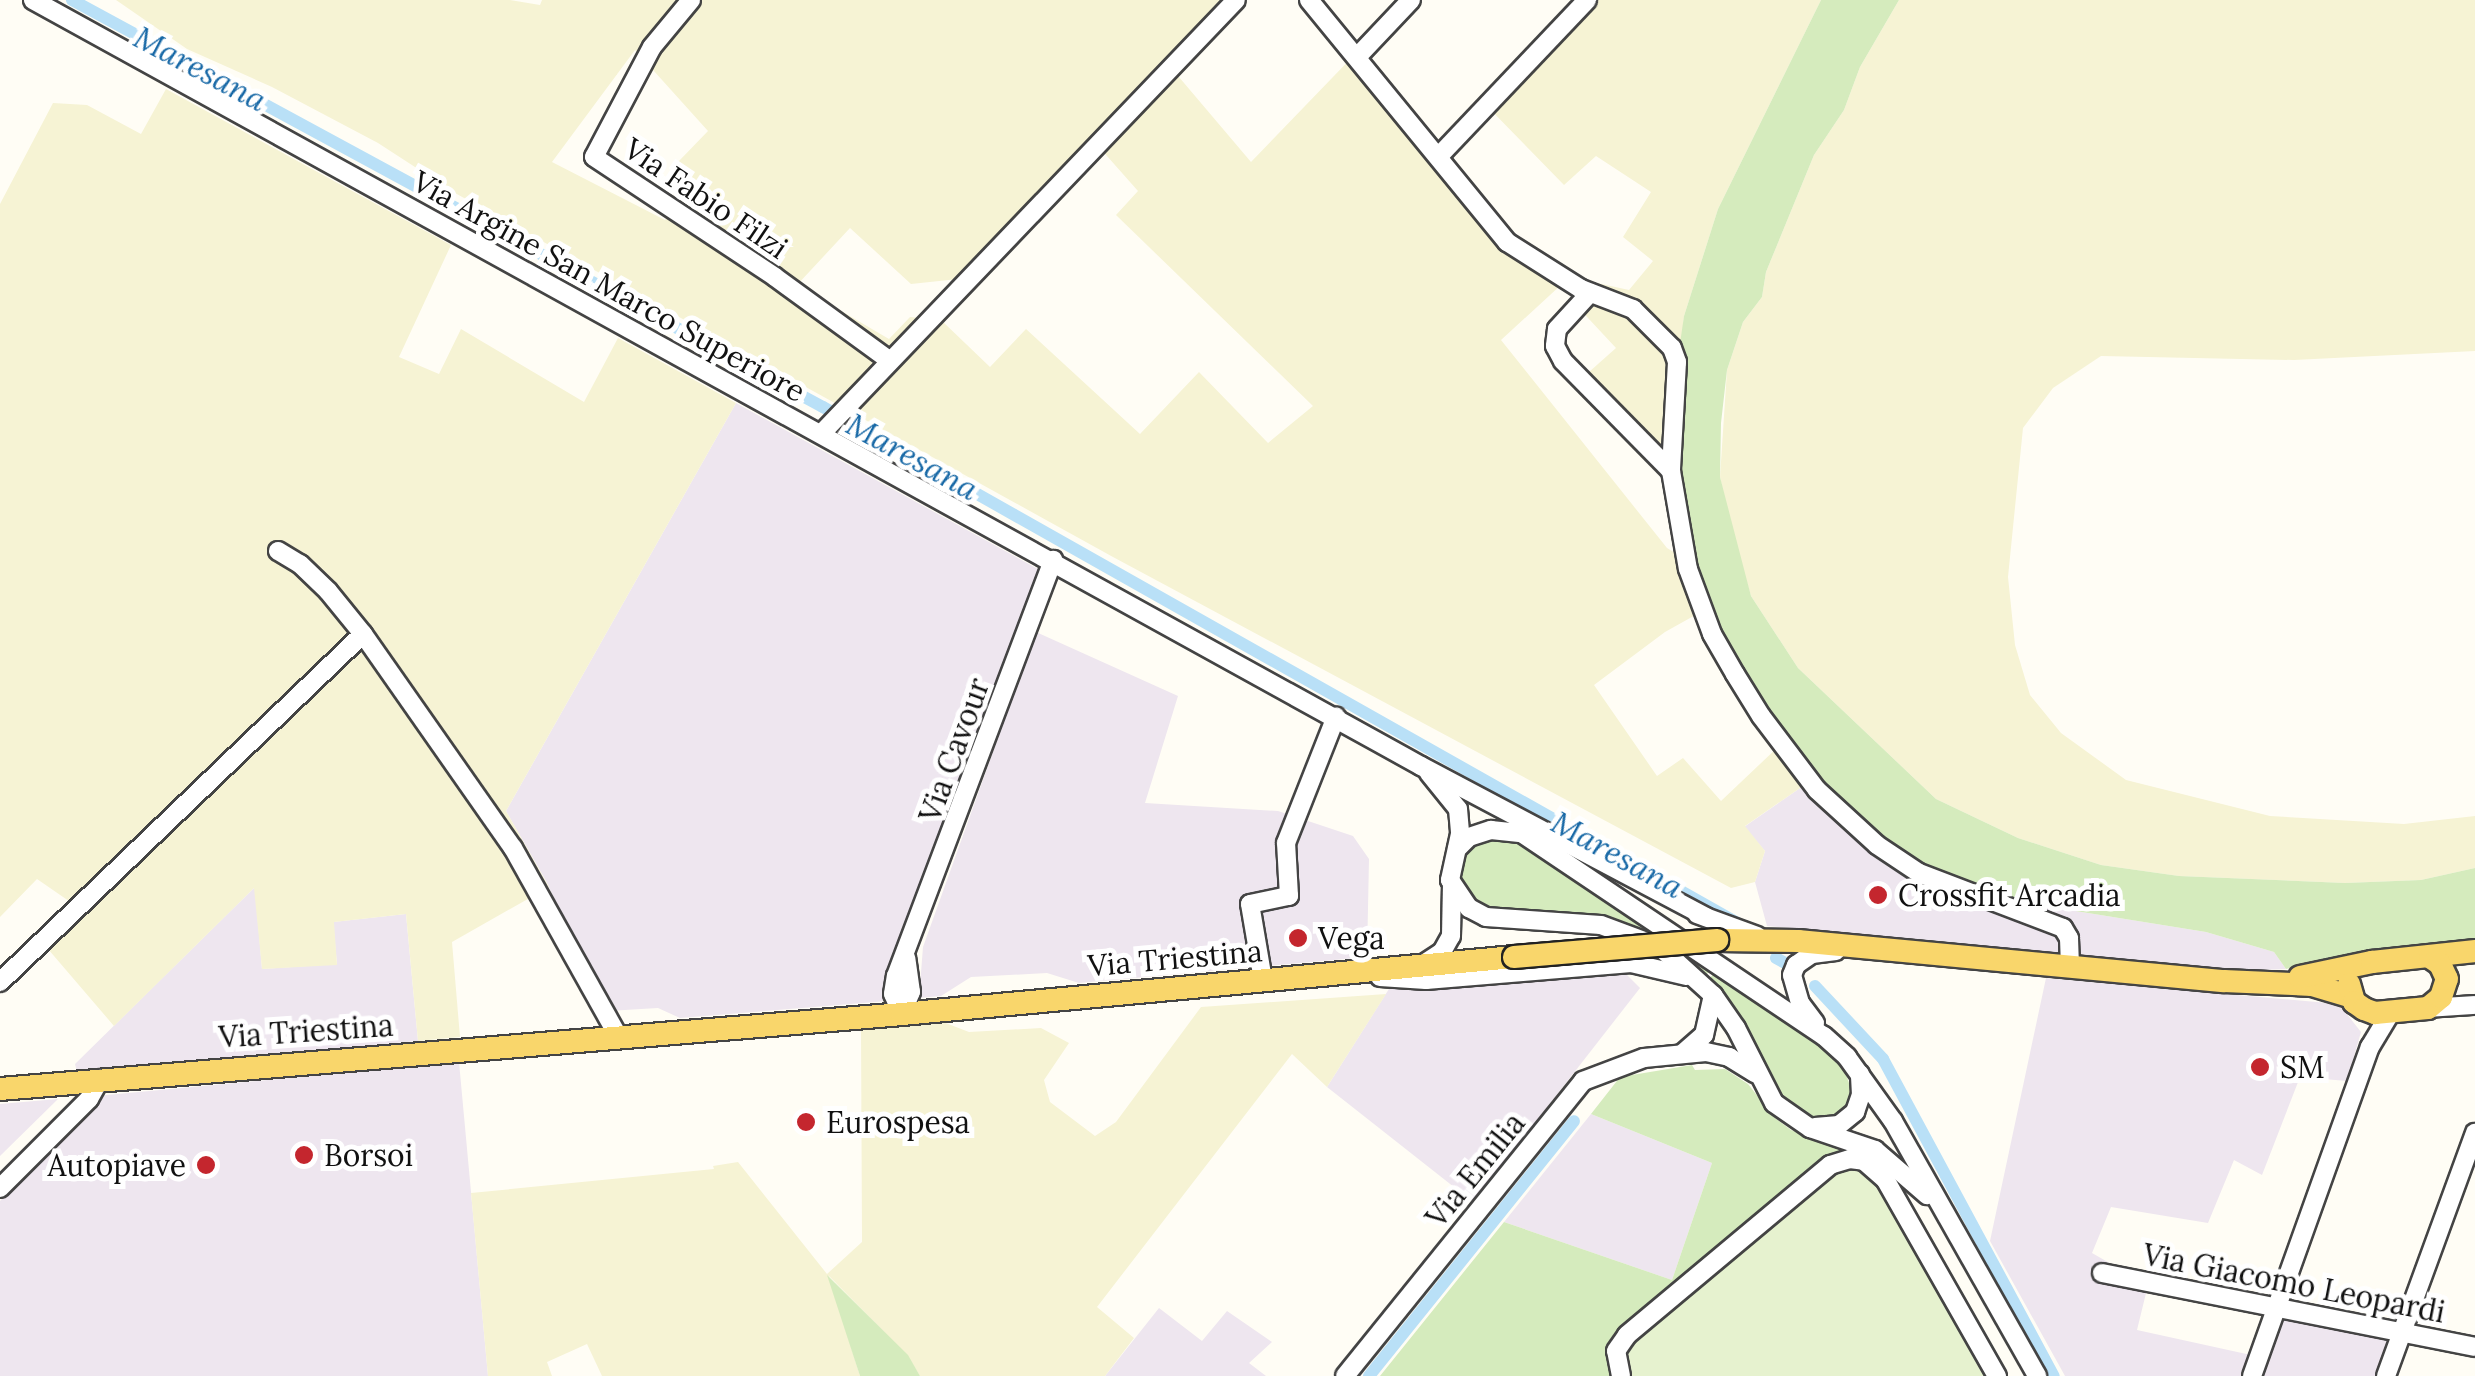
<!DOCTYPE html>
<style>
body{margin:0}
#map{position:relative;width:2475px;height:1376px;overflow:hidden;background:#fffdf5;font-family:Lora,serif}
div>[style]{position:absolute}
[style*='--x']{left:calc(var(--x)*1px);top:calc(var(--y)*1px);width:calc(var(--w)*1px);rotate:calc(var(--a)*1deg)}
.industrial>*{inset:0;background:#eee6ef}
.farmland>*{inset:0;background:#f6f3d4}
.green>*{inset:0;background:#d5ebbd}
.pitch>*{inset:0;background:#e6f2cf}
.canal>*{height:12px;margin:-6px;padding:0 6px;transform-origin:6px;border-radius:6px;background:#b9e0f7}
.roads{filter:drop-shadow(2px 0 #444) drop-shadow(-2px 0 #444) drop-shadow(0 2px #444) drop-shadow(0 -2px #444)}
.minor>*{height:18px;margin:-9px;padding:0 9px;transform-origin:9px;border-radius:9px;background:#fff}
.major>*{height:22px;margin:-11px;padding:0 11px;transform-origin:11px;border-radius:11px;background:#f9d66b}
.bridges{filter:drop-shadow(2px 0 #222) drop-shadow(-2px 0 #222) drop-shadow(0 2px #222) drop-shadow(0 -2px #222)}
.major-bridge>*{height:22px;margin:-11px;padding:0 11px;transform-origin:11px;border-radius:11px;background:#f9d66b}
.dots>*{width:28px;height:28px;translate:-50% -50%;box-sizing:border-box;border:5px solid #fff;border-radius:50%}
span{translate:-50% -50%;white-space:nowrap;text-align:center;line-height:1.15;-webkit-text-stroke:10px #fff;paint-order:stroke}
.street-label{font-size:30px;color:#111}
.poi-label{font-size:30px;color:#111}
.left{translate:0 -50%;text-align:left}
.right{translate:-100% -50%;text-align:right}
.water-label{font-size:32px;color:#1768a6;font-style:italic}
</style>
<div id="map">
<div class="industrial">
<div style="clip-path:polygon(736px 403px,1038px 569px,906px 941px,900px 1000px,680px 1018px,658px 1008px,608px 1011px,546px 881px,506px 811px)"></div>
<div style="clip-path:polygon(1036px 632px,1178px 696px,1145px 803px,1278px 811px,1353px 836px,1369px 859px,1367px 957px,1079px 983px,1047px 973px,971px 977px,941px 996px,919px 998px,923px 947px)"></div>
<div style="clip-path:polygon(1803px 786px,1995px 898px,2206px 932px,2274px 952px,2286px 969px,2234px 971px,1767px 926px,1755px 882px,1765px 851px,1744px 827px)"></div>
<div style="clip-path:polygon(255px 887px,262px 969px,337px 964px,333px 922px,406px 914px,418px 1041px,77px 1072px,75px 1064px)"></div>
<div style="clip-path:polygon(1613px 961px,1640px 988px,1473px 1202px,1327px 1087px,1394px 981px)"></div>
<div style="clip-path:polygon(2046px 978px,2339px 1004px,2361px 1032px,2347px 1081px,2300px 1077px,2262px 1175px,2234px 1160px,2208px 1223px,2111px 1207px,2092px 1253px,2148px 1285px,2137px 1330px,2251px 1355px,2244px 1376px,2065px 1376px,1990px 1241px)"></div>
<div style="clip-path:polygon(459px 1062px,488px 1376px,0 1376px,0 1201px,96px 1096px)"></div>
<div style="clip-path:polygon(58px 1099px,0 1156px,0 1104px)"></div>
<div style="clip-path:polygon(1591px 1114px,1712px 1163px,1672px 1280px,1504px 1222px)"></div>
<div style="clip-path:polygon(1159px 1308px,1202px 1341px,1227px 1311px,1272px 1342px,1249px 1363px,1266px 1376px,1105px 1376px)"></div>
<div style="clip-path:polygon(2281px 1314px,2404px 1338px,2387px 1376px,2258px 1376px)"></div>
</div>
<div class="farmland">
<div style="clip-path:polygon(evenodd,116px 0,510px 0,540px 5px,542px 0,1240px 0,1173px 70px,1251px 162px,1360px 49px,1490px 214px,1493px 240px,1562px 284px,1501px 340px,1667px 548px,1680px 556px,1699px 613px,1665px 632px,1594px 685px,1657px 776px,1683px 758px,1721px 801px,1779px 746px,1803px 786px,1745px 826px,1765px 851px,1755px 882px,1731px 888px,1113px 557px,455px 193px,378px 143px,272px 87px,187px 49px,116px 0,635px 50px,708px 131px,679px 161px,680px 202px,665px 220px,552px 162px,635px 50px,116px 0,1099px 147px,1138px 191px,1116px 215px,1313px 406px,1268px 443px,1199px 372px,1140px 434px,1026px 329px,990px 367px,941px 320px,910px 317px,889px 339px,797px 285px,850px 228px,911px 284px,977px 277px,1099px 147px)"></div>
<div style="clip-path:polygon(1579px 0,1821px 0,1718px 209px,1684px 316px,1670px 472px,1580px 380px,1616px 348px,1574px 303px,1597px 283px,1629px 290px,1653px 261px,1623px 237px,1651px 192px,1596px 156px,1564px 185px,1482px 101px)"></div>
<div style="clip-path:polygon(1899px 0,2475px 0,2475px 351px,2294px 360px,2101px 356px,2053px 388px,2023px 428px,2008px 577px,2015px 645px,2030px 695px,2061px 733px,2126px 780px,2270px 816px,2404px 824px,2475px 816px,2475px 868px,2421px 880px,2345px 883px,2179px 876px,2101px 865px,2018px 838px,1936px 799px,1798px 668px,1751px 596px,1730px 526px,1720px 477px,1727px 370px,1743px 322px,1762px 297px,1766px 272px,1814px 155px,1844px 110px,1860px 67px)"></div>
<div style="clip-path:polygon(166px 89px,451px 245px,399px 357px,439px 374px,461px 329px,584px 402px,618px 338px,736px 403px,506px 811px,549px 887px,452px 942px,460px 1037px,418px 1041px,406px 914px,334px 922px,337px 965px,262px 969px,254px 888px,114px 1026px,48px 949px,79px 908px,37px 879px,0 917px,0 204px,53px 103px,87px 105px,141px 134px)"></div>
<div style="clip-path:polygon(1386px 994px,1327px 1087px,1292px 1054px,1097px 1307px,1134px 1338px,1105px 1376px,920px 1376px,907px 1355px,829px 1276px,860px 1376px,602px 1376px,587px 1344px,547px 1362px,552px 1376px,488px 1376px,471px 1193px,714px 1169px,713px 1166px,738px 1162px,827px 1274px,862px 1242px,861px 1029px,943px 1022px,969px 1032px,1041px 1028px,1069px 1043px,1044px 1080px,1050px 1102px,1095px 1136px,1116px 1122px,1201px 1007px)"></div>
</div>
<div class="green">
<div style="clip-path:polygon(1821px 0,1899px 0,1860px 67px,1844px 110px,1814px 155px,1766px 272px,1762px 297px,1743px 322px,1727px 370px,1721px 423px,1720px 477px,1751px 596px,1798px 668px,1936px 799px,2018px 838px,2101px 865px,2179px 876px,2345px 883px,2421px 880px,2475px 868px,2475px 942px,2368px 950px,2286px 969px,2274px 952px,2206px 932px,1995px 898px,1890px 858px,1754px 714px,1681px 555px,1670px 517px,1670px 412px,1684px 316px,1718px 209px)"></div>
<div style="clip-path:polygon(1485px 836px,1514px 837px,1712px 969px,1705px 976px,1684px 955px,1629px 926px,1477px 908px,1458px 880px,1458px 864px,1469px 844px)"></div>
<div style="clip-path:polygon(1717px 970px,1843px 1065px,1853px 1095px,1839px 1116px,1819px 1121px,1805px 1117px,1778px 1096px,1745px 1027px,1709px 979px)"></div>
<div style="clip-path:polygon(1692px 1065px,1695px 1070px,1725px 1069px,1748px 1084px,1775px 1118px,1791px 1130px,1867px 1156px,1837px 1172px,1622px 1346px,1621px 1360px,1630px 1376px,1380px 1376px,1504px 1222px,1672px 1280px,1712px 1163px,1591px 1114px,1620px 1077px)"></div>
<div style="clip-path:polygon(827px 1275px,908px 1355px,920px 1376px,860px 1376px)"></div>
</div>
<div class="pitch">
<div style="clip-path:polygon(1849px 1168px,1862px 1169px,1877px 1180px,1985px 1376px,1631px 1376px,1624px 1362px,1628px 1346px,1835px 1173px)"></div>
</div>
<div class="canal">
<div style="--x:72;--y:0;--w:854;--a:28.46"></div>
<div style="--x:823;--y:407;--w:1056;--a:29.43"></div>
<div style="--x:1776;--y:958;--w:13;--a:29"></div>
<div style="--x:1815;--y:986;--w:100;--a:47"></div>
<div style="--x:1883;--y:1059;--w:360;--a:61.7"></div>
<div style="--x:1369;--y:1376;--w:327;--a:-51.2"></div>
</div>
<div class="roads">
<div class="minor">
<div style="--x:33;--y:0;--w:1585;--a:28.89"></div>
<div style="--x:1421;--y:766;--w:323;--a:27.9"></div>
<div style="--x:691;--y:0;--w:61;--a:129.7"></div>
<div style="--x:652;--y:47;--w:124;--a:117.8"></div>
<div style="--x:594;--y:157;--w:217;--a:33.5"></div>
<div style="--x:775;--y:277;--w:141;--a:36.1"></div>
<div style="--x:1309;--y:0;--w:313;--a:50.7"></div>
<div style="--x:1507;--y:242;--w:88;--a:32.4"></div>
<div style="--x:1581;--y:289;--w:56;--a:21"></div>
<div style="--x:1633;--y:309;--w:55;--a:45"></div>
<div style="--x:1672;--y:348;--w:15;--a:70"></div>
<div style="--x:1677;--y:362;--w:109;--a:93.2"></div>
<div style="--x:1671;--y:471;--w:99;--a:80.2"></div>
<div style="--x:1688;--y:569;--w:69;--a:69.7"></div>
<div style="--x:1712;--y:634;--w:46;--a:60.1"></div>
<div style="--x:1735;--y:674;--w:49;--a:58.2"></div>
<div style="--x:1761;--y:716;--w:93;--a:52.9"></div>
<div style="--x:1817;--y:790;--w:81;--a:42.5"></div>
<div style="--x:1877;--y:845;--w:50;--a:33.7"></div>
<div style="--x:1919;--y:873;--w:154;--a:20.9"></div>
<div style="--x:2063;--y:928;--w:12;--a:59"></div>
<div style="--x:2069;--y:938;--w:28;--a:88"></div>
<div style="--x:1358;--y:56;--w:77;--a:-46.6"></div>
<div style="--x:1439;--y:156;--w:215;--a:-46.5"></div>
<div style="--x:1590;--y:293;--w:49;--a:132.5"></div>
<div style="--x:1557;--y:329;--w:17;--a:97"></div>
<div style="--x:1555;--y:346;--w:17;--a:62"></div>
<div style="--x:1563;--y:361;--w:154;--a:45.5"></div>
<div style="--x:821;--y:434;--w:600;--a:-46.28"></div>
<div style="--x:278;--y:551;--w:26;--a:31"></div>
<div style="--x:300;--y:564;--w:39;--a:44"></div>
<div style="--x:328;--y:591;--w:55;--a:50.9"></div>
<div style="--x:1429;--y:773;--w:46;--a:51.1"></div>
<div style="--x:1458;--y:809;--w:25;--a:85"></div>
<div style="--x:1460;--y:834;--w:47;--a:102.3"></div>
<div style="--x:1450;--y:880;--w:34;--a:56"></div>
<div style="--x:1469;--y:908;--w:19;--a:28"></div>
<div style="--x:1486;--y:917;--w:115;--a:4"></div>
<div style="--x:1601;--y:925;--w:63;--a:20.4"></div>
<div style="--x:1660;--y:947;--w:72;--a:42.2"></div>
<div style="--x:1713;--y:995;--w:40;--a:55.1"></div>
<div style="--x:1736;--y:1028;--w:84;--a:63.1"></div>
<div style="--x:1774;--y:1103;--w:44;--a:34.8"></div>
<div style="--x:1810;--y:1128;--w:69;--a:18.7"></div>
<div style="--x:1875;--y:1150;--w:69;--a:40.9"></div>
<div style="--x:1520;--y:832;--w:366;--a:33.9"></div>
<div style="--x:1824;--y:1036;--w:31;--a:42"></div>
<div style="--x:1847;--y:1057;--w:79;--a:54.3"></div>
<div style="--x:1893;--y:1121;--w:293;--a:60.5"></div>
<div style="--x:1457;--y:849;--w:17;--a:-45"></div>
<div style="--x:1469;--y:837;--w:23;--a:-18"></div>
<div style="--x:1491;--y:830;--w:38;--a:6"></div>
<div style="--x:1697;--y:914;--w:64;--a:20.1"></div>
<div style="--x:1425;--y:963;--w:20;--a:-33"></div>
<div style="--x:1442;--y:952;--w:18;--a:-61"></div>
<div style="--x:1451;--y:936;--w:50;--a:-88.9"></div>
<div style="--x:1380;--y:977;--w:46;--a:3.7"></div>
<div style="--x:1426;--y:980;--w:206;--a:-4.7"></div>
<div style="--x:1631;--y:963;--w:57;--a:13.1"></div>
<div style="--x:1263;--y:980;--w:77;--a:-99.7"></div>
<div style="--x:1250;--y:904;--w:40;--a:-12"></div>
<div style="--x:1289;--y:896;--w:53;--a:-93.2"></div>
<div style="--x:1286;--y:843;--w:136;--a:-68.4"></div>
<div style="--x:0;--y:982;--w:503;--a:-43.79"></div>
<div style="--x:363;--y:634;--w:261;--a:55"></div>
<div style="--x:513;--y:848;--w:215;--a:60.8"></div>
<div style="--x:2428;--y:1008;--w:47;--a:-3.7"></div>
<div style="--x:902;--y:1014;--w:22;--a:-114"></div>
<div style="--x:893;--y:994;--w:18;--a:-81"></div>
<div style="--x:896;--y:976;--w:445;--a:-69.3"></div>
<div style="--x:902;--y:1014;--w:24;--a:-68"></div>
<div style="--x:911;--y:992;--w:34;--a:-98"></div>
<div style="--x:1815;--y:1023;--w:25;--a:-127"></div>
<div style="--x:1800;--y:1003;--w:29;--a:-106"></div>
<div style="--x:1792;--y:975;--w:11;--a:-68"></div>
<div style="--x:1796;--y:965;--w:19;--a:-35"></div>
<div style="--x:1812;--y:954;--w:24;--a:-7"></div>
<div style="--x:1683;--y:1053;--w:28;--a:-41"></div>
<div style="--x:1704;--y:1035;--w:41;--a:-77.3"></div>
<div style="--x:1815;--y:1127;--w:24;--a:-5"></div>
<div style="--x:1839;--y:1125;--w:21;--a:-39"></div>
<div style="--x:1855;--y:1112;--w:18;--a:-71"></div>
<div style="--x:1861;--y:1095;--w:21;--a:-93"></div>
<div style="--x:0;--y:1188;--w:126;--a:-45"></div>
<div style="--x:89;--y:1099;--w:23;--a:-61"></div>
<div style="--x:2102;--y:1273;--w:380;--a:11.2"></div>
<div style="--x:1345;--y:1376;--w:379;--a:-51.1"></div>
<div style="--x:1583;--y:1081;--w:65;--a:-20.7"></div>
<div style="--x:1644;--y:1058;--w:62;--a:-5.5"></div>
<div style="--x:1706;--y:1052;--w:24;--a:12"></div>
<div style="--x:1729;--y:1057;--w:31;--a:32"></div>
<div style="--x:1621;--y:1376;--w:25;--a:-101"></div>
<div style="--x:1616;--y:1351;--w:19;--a:-55"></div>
<div style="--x:1627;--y:1335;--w:265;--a:-39.9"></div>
<div style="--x:1830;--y:1165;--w:21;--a:-17"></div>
<div style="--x:1850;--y:1159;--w:14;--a:8"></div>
<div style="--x:1864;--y:1161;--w:28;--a:41"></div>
<div style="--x:1885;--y:1179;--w:227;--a:60.4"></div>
<div style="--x:2252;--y:1376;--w:350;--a:-70.3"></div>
<div style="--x:2370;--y:1047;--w:41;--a:-59"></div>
<div style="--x:2386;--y:1376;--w:259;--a:-69.9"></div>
</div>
<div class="major">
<div style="--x:1717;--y:940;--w:81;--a:0.7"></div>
<div style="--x:1798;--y:941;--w:428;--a:5.4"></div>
<div style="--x:2224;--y:981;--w:88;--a:2.6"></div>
<div style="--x:2312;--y:985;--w:42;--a:16.7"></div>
<div style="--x:2300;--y:977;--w:74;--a:-11.8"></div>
<div style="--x:2372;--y:962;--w:104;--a:-6.1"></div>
<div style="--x:2349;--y:984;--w:19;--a:74"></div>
<div style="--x:2354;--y:1002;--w:12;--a:35"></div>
<div style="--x:2364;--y:1009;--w:12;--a:20"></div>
<div style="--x:2375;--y:1013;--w:53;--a:-5.4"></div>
<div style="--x:2428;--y:1008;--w:17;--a:-40"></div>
<div style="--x:2441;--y:997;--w:19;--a:-72"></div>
<div style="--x:2447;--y:979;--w:17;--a:-115"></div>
<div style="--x:2440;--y:964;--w:12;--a:-145"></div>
<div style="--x:0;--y:1089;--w:905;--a:-4.75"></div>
<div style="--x:902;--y:1014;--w:615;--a:-5.32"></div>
</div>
</div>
<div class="bridges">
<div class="major-bridge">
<div style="--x:1514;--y:957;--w:204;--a:-4.8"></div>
</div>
</div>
<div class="dots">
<div style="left:1878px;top:895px;background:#c4262e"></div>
<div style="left:1298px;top:938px;background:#c4262e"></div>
<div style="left:2260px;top:1067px;background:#c4262e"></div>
<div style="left:806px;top:1122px;background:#c4262e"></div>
<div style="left:304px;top:1155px;background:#c4262e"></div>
<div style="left:206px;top:1165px;background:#c4262e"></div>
</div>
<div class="street-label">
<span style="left:706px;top:198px;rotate:34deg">Via Fabio Filzi</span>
<span style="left:609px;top:286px;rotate:29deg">Via Argine San Marco Superiore</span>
<span style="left:954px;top:750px;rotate:-70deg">Via Cavour</span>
<span style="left:1175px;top:958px;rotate:-5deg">Via Triestina</span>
<span style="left:306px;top:1031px;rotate:-4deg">Via Triestina</span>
<span style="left:1475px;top:1170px;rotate:-51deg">Via Emilia</span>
<span style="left:2294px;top:1283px;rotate:11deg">Via Giacomo Leopardi</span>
</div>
<div class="poi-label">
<span class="left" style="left:1898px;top:895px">Crossfit Arcadia</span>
<span class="left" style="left:1318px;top:938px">Vega</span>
<span class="left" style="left:2280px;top:1067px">SM</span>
<span class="left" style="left:826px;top:1122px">Eurospesa</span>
<span class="left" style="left:324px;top:1155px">Borsoi</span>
<span class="right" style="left:186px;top:1165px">Autopiave</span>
</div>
<div class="water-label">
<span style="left:200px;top:69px;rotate:28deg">Maresana</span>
<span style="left:912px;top:457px;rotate:29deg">Maresana</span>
<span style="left:1617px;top:855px;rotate:29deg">Maresana</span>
</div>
</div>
